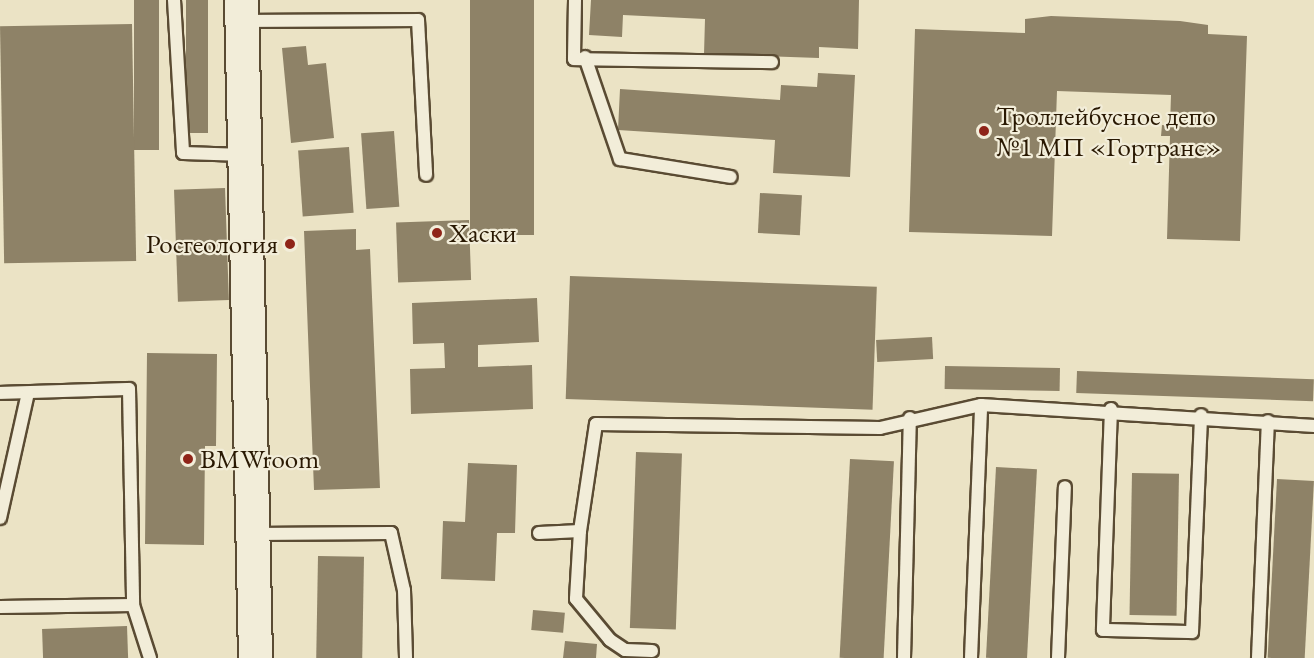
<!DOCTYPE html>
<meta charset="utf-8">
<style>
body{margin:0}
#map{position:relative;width:1314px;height:658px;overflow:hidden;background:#ebe3c5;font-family:"EB Garamond",serif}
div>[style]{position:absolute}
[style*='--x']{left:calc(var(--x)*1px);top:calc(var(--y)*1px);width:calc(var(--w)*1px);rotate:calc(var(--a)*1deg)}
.building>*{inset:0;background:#8e8267;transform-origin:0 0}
.roads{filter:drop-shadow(2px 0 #5a4b33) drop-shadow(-2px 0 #5a4b33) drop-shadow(0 2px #5a4b33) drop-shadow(0 -2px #5a4b33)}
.lane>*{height:12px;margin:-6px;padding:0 6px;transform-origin:6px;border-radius:6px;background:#f2edd9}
.secondary>*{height:33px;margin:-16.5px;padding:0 16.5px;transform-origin:16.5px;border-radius:16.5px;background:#f2edd9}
.dots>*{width:16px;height:16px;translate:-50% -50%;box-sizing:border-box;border:3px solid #f2edd9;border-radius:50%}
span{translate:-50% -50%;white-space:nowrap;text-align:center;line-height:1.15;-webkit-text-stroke:4.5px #f2edd9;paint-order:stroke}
.poi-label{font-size:27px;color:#291802}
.left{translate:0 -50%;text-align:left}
.right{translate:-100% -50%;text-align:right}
</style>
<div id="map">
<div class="building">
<div style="left:134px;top:0;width:25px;height:150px"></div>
<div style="left:186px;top:0;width:22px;height:133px"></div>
<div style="left:470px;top:0;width:64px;height:235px"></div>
<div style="clip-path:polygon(591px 0,859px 0,858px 49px,819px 47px,819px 58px,704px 54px,705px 19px,623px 15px,622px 37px,589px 35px)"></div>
<div style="clip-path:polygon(1051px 16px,1180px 21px,1208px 25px,1208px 34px,1247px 36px,1240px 241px,1167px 239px,1170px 136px,1161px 136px,1162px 125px,1170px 126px,1171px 95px,1057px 91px,1052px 236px,909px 232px,915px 29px,1025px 33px,1025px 19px)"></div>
<div style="left:132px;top:24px;width:237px;height:132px;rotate:89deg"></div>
<div style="clip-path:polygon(306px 46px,308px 65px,326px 63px,334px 138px,291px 143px,282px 48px)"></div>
<div style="clip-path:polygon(818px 73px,855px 75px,850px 177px,773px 173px,775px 140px,618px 130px,620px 89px,780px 100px,781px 85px,817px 87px)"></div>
<div style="left:394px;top:131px;width:76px;height:33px;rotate:86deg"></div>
<div style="left:349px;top:147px;width:66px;height:51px;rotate:86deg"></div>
<div style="left:225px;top:188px;width:112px;height:51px;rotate:88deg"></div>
<div style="left:760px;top:193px;width:42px;height:40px;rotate:3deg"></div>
<div style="left:469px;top:220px;width:60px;height:73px;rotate:88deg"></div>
<div style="clip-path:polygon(356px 229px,356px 250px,370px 249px,380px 488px,314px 490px,304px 231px)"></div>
<div style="left:570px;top:276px;width:307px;height:123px;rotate:2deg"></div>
<div style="clip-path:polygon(537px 298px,539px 342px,478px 345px,478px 367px,532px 365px,533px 409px,411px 414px,410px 369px,445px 368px,444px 343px,413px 344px,412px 303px)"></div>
<div style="left:932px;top:337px;width:22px;height:56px;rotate:87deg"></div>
<div style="clip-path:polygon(147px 353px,217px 354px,216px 446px,205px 446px,204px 545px,145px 544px)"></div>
<div style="left:945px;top:366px;width:115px;height:23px;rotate:1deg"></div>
<div style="left:1077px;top:371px;width:237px;height:22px;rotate:2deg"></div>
<div style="left:636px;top:452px;width:46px;height:176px;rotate:2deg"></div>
<div style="left:850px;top:459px;width:44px;height:199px;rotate:3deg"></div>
<div style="clip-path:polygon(468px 463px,517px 465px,515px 533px,497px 533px,495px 581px,441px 579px,443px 521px,465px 522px)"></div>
<div style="left:996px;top:467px;width:41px;height:191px;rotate:3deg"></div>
<div style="left:1132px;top:473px;width:47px;height:142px;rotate:1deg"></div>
<div style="left:1277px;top:479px;width:37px;height:179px;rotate:3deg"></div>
<div style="left:318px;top:556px;width:46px;height:102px;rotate:1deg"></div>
<div style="left:533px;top:610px;width:32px;height:20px;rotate:5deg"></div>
<div style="left:127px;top:626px;width:32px;height:85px;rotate:88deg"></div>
<div style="clip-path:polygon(565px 641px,597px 644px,596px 658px,563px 658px)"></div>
</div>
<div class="roads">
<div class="lane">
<div style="--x:174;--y:0;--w:153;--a:86.6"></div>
<div style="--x:183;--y:153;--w:62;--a:1.8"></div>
<div style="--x:575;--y:0;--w:59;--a:91"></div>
<div style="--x:574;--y:59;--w:198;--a:0.9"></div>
<div style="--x:243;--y:21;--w:175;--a:-0.3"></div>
<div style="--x:418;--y:20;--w:155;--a:87"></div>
<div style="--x:585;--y:57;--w:108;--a:71.1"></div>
<div style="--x:620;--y:159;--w:112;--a:9.2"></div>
<div style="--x:0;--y:393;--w:129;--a:-1.8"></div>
<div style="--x:129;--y:389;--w:216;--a:88.9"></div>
<div style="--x:1111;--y:409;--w:221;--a:92.1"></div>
<div style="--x:1103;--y:630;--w:89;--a:1.3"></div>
<div style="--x:1192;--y:632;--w:217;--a:-87.6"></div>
<div style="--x:0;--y:518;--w:128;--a:-77.4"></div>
<div style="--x:580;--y:531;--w:68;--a:93.4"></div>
<div style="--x:576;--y:599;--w:53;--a:50.3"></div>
<div style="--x:610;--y:640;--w:18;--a:34"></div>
<div style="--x:625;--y:650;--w:27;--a:2"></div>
<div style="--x:539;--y:533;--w:41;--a:-2.8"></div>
<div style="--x:580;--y:531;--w:108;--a:-81.5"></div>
<div style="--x:596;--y:424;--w:284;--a:0.8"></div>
<div style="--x:880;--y:428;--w:104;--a:-12.8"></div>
<div style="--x:981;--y:405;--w:334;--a:3.6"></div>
<div style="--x:254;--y:534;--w:137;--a:-0.4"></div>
<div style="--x:391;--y:533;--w:58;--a:77.2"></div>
<div style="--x:404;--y:590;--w:68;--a:88.3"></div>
<div style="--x:0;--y:607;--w:133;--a:-0.9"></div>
<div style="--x:133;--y:605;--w:56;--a:72.2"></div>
<div style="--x:904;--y:658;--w:240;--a:-88.6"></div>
<div style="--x:971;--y:658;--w:253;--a:-87.7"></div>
<div style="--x:1058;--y:658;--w:171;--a:-87.7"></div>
<div style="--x:1258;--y:658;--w:237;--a:-87.6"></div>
</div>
<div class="secondary">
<div style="--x:241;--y:0;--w:658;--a:88.78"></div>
</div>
</div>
<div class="dots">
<div style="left:984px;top:131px;background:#8f2418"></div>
<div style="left:437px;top:233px;background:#8f2418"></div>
<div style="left:290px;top:244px;background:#8f2418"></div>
<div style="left:188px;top:459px;background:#8f2418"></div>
</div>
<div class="poi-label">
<span class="left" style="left:996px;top:131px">Троллейбусное депо<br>№1 МП «Гортранс»</span>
<span class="left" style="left:449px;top:233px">Хаски</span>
<span class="right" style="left:278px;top:244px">Росгеология</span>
<span class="left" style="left:200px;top:459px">BMWroom</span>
</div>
</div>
